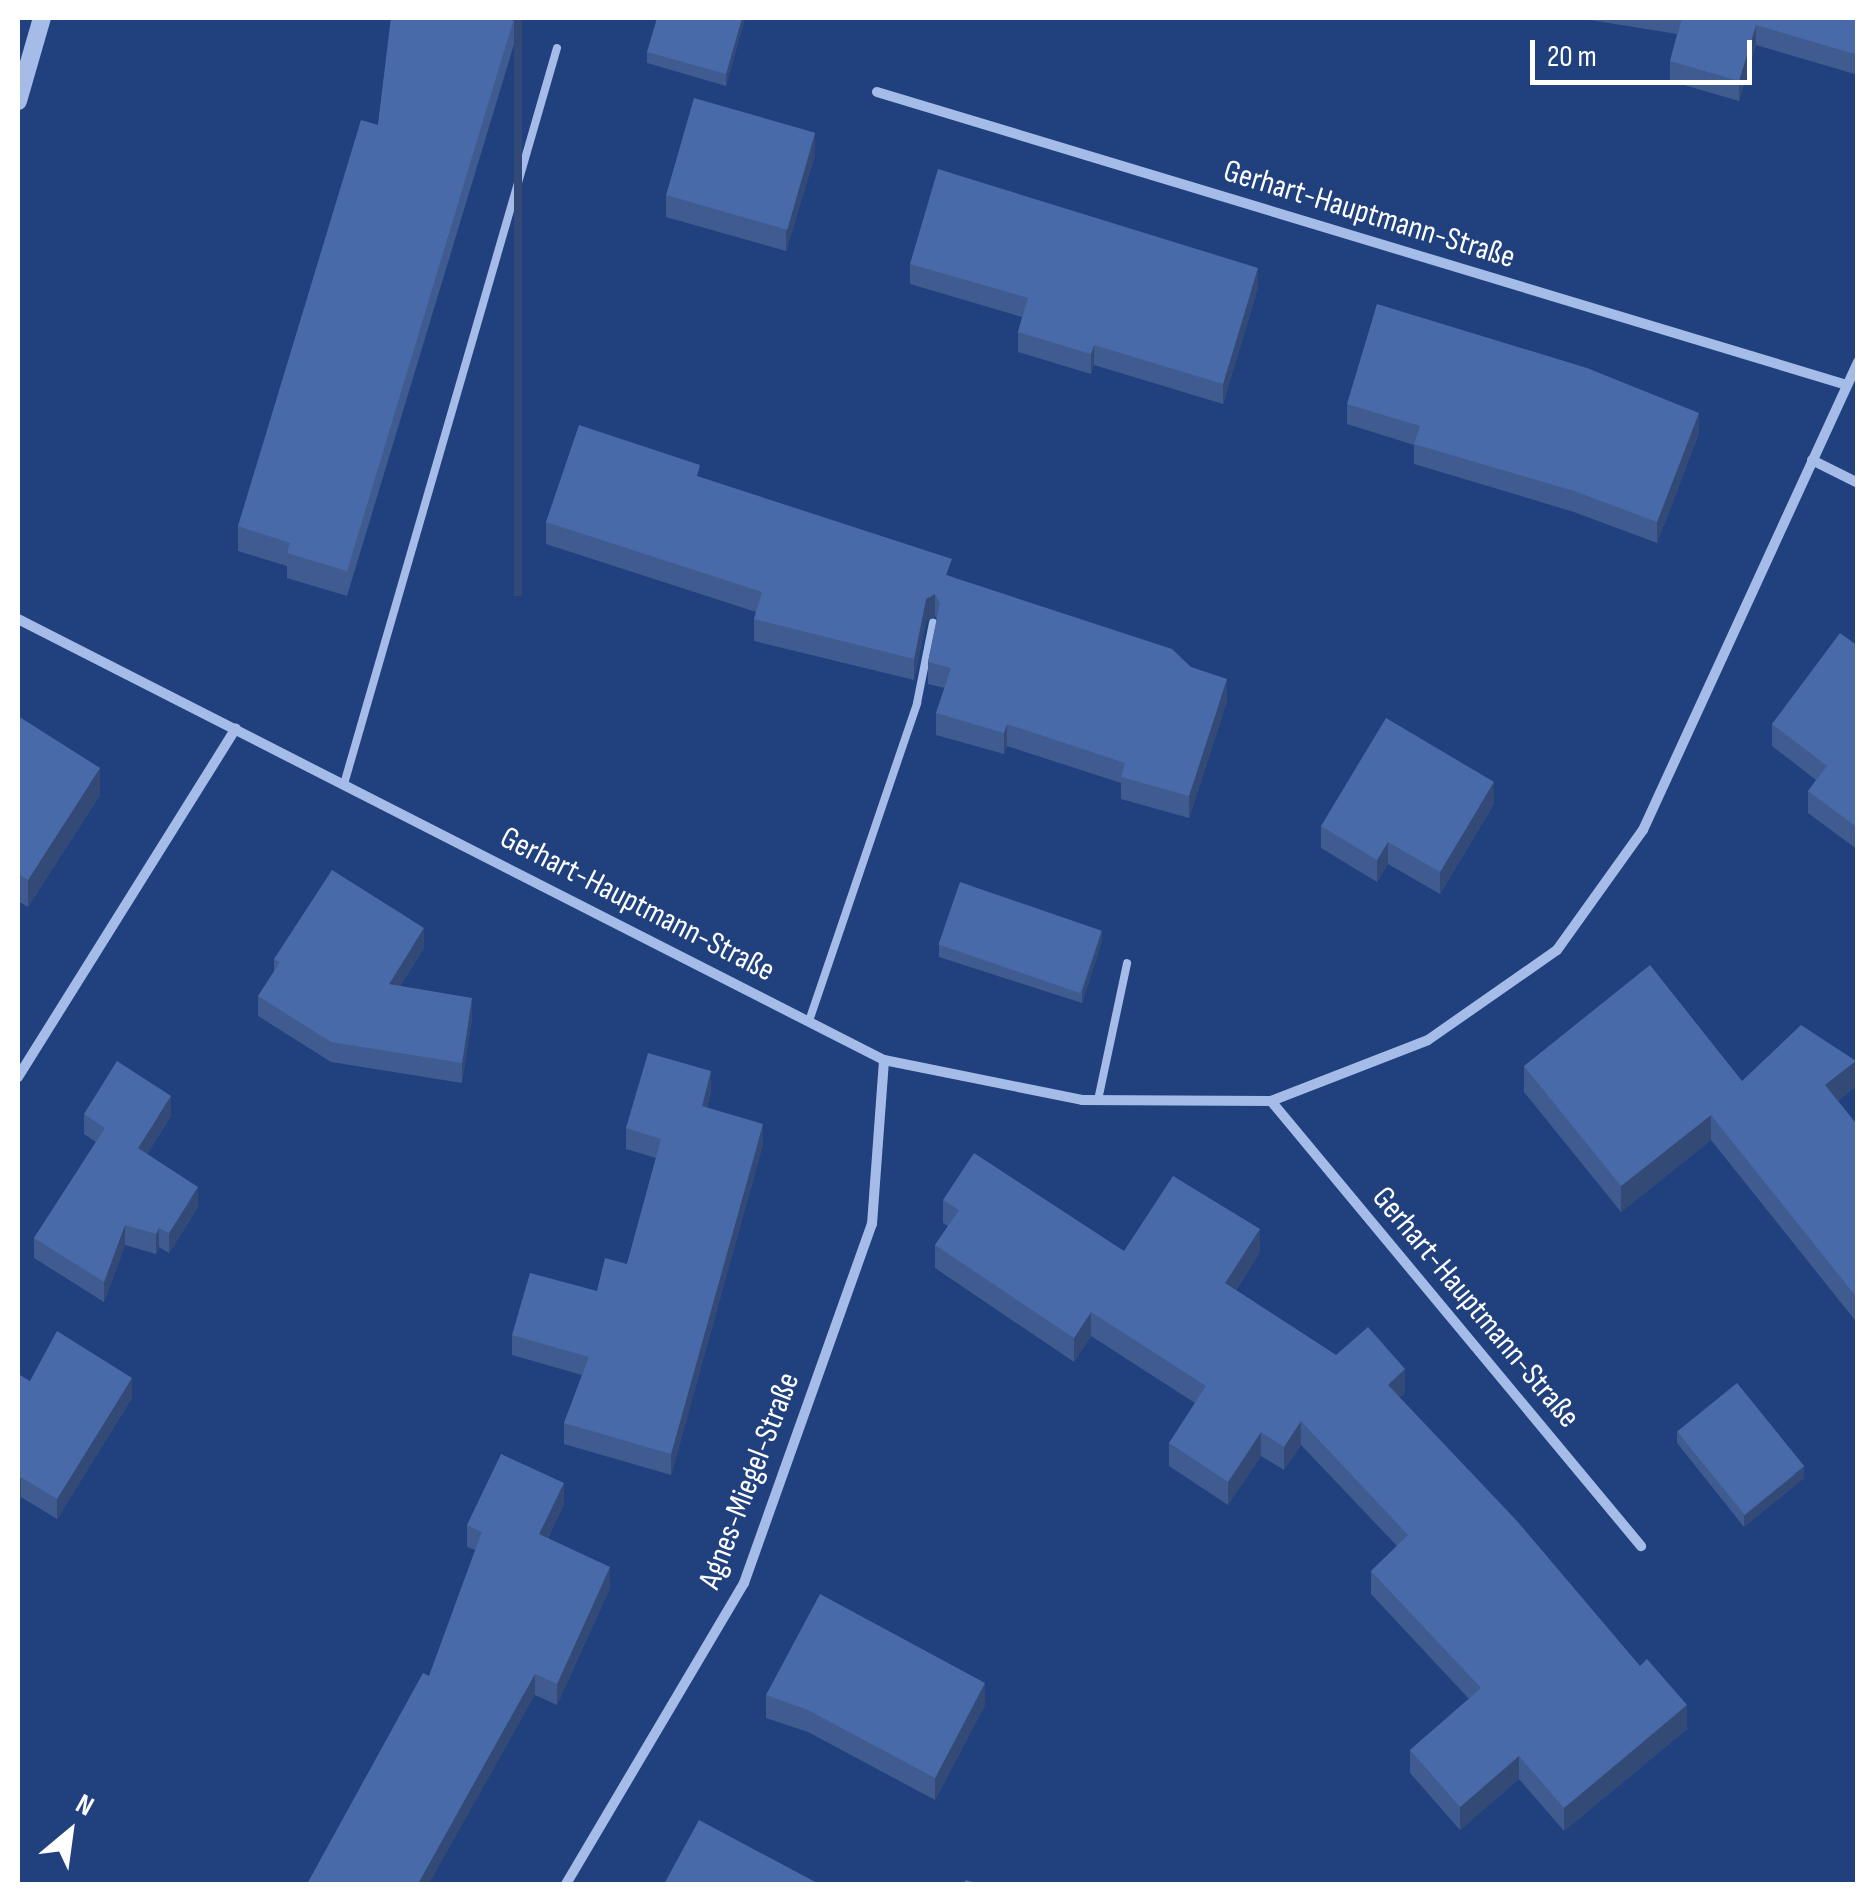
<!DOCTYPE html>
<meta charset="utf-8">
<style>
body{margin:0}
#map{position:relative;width:1875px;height:1902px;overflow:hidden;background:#20407e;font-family:"Sofia Sans Condensed",sans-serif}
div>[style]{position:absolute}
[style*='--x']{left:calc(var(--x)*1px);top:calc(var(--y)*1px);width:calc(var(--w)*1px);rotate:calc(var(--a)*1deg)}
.service>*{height:8px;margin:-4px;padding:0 4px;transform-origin:4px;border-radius:4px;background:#a4bce7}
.minor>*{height:10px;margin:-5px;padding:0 5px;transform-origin:5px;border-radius:5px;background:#a4bce7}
.tertiary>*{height:18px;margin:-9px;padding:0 9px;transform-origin:9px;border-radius:9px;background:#a4bce7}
.wall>*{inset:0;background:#3f5b90}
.shaded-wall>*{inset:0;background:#334a76;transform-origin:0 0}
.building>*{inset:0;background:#496aa8;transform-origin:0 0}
span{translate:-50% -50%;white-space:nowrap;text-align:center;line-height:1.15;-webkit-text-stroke:8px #20407e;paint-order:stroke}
.street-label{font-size:32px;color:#fff}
.frame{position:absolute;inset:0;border:20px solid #fff;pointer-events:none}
.north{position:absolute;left:20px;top:1782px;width:100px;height:100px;-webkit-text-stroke:8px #20407e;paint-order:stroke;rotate:29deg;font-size:28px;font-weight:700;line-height:40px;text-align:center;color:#fff}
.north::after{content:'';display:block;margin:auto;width:35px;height:45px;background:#fff;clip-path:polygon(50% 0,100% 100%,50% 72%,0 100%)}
.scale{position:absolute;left:1530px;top:40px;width:222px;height:45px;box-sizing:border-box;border:5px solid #fff;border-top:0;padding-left:12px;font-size:30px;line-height:35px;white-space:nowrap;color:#fff;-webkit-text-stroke:8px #20407e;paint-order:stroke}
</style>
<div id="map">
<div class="service">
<div style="--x:344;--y:784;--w:766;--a:-73.86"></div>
<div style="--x:809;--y:1021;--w:336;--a:-71.2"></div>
<div style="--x:917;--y:703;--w:82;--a:-78.7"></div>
<div style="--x:1098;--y:1100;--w:140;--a:-78"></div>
</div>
<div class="minor">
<div style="--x:877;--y:92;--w:1013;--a:16.81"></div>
<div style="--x:1812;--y:460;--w:51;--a:26.6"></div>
<div style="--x:18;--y:619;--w:972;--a:26.99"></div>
<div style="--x:884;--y:1060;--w:202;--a:11.4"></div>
<div style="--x:1082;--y:1100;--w:189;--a:0.3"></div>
<div style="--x:1271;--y:1101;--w:168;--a:-21.2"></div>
<div style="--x:1428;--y:1040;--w:157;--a:-34.9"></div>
<div style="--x:1557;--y:950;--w:148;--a:-54.4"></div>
<div style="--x:1643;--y:830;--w:515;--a:-65.33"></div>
<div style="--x:18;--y:1077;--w:411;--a:-58"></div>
<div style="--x:1271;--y:1101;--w:579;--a:50.26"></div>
<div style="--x:566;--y:1884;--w:350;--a:-59.4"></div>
<div style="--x:744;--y:1583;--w:381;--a:-70.4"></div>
<div style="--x:872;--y:1224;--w:164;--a:-85.8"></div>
</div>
<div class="tertiary">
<div style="--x:18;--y:101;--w:86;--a:-73.9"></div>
</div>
<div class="wall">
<div style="clip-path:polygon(391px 18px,522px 18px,347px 596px,287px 578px,287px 566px,238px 551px,238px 526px,378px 125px)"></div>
<div style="clip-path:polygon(745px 18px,726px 86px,647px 63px,647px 52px)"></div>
<div style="clip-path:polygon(1578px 18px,1858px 18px,1858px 75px,1756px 45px,1739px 101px,1670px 81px,1670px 61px,1677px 34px)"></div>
<div style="clip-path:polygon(815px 155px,786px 251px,666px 217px,666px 195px)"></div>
<div style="clip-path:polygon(910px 264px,1258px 288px,1223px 404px,1094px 365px,1091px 374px,1018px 352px,1018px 332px,1022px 317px,910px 284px)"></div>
<div style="clip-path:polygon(1347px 404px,1699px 433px,1657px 543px,1574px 512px,1414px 464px,1414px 445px,1347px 424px)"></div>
<div style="clip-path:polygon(700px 477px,952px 577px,1227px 701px,1189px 818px,1121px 799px,1121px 783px,1007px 746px,1004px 754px,936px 735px,936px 713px,945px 688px,928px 684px,928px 662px,937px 619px,935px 616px,926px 621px,914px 680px,754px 641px,754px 619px,756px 612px,546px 544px,546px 522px)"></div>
<div style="clip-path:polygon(1858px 646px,1858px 850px,1808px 813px,1808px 791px,1816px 780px,1772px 746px,1772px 724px)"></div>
<div style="clip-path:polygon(18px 716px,100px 795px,28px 907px,18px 901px)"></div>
<div style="clip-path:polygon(1494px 804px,1440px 894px,1388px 864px,1377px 882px,1321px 848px,1321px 826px)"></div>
<div style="clip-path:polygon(1102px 941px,1082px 1003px,939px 957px,939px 945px)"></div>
<div style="clip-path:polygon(424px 948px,400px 986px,472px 1018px,462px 1083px,331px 1062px,258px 1016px,258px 996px,274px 972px,274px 959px)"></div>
<div style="clip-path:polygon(1524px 1066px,1742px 1081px,1856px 1086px,1838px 1101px,1858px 1126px,1858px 1324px,1711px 1140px,1621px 1212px,1524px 1092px)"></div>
<div style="clip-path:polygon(711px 1091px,707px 1108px,763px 1144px,671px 1475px,564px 1444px,564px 1423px,582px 1375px,512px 1355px,512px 1335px,597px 1291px,627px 1264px,656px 1158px,626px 1149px,626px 1128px)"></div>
<div style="clip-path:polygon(84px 1114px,171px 1116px,147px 1154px,198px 1207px,169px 1253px,159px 1247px,156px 1254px,125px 1245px,104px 1302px,34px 1258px,34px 1238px,96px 1142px,84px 1134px)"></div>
<div style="clip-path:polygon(943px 1200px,1124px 1251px,1260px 1252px,1236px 1290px,1336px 1355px,1405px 1393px,1399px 1398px,1687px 1729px,1564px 1831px,1519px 1779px,1460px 1830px,1410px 1773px,1410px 1750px,1469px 1699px,1371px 1594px,1371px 1571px,1397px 1546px,1301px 1445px,1284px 1470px,1261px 1456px,1228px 1505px,1169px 1466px,1169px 1443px,1195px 1403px,1091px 1336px,1074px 1362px,935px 1268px,935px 1245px,948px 1226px,943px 1223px)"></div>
<div style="clip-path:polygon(30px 1381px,132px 1398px,57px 1519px,21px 1497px,18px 1502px)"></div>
<div style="clip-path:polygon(1677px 1432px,1804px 1478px,1744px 1527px,1677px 1443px)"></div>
<div style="clip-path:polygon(564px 1504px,548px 1538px,610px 1588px,557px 1705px,535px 1695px,429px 1676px,475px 1550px,467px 1547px,467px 1525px)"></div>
<div style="clip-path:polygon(766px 1695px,985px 1705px,935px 1800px,808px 1732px,766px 1718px)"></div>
</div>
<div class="shaded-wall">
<div style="left:514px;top:18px;width:8px;height:578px"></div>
<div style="clip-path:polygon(742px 18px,745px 18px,726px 86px,726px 74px)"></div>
<div style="clip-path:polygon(1756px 25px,1756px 45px,1739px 101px,1739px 81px)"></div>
<div style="clip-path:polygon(815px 133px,815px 155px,786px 251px,786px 229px)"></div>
<div style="clip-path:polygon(1258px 268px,1258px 288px,1223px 404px,1223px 384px)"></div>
<div style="clip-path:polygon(1094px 345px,1094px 365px,1091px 374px,1091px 354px)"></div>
<div style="clip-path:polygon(1699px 413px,1699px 433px,1657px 543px,1657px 522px)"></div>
<div style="clip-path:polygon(935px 594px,935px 616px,926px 621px,914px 680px,914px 659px,926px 599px)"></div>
<div style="clip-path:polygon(1227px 679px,1227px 701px,1189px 818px,1189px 796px)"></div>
<div style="clip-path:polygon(1007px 724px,1007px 746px,1004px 754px,1004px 733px)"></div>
<div style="clip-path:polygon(100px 768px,100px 795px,28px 907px,28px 880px)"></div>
<div style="clip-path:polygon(1494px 782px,1494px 804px,1440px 894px,1440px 872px)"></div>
<div style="clip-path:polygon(1388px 842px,1388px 864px,1377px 882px,1377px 860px)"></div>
<div style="clip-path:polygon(424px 928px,424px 948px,389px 1003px,389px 984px)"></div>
<div style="clip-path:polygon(1102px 930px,1102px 941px,1082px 1003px,1082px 992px)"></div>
<div style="clip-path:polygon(472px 998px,472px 1018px,462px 1083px,462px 1063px)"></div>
<div style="clip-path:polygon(1856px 1061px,1856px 1086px,1825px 1111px,1825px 1085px)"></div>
<div style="clip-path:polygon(711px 1071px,711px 1091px,702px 1127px,702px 1106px)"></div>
<div style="clip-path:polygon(171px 1096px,171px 1116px,138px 1168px,138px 1148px)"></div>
<div style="clip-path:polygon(1711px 1115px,1711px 1140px,1621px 1212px,1621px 1186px)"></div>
<div style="clip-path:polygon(763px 1124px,763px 1144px,671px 1475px,671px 1454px)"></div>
<div style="clip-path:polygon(198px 1187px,198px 1207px,169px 1253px,169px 1233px)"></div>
<div style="clip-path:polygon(125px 1225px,125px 1245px,104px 1302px,104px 1282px)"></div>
<div style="clip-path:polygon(159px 1228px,159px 1247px,156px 1254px,156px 1234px)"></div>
<div style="clip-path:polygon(1260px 1229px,1260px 1252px,1225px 1306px,1225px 1283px)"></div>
<div style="clip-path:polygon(1091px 1312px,1091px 1336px,1074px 1362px,1074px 1338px)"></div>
<div style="clip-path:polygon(1405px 1369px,1405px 1393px,1388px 1409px,1388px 1385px)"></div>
<div style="clip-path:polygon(132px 1378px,132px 1398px,57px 1519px,57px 1499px)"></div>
<div style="clip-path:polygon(1301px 1421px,1301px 1445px,1284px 1470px,1284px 1447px)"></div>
<div style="clip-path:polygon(1261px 1432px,1261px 1456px,1228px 1505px,1228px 1482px)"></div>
<div style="clip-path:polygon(1804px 1467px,1804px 1478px,1744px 1527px,1744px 1516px)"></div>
<div style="clip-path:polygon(21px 1477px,21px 1497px,18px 1502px,18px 1482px)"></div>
<div style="clip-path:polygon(564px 1483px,564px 1504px,539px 1555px,539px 1534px)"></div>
<div style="clip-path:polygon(610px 1567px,610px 1588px,557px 1705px,557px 1684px)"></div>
<div style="clip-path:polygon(535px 1674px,535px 1695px,429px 1884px,418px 1884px)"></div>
<div style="clip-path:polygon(985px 1683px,985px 1705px,935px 1800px,935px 1778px)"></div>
<div style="clip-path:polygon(1687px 1705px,1687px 1729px,1564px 1831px,1564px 1808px)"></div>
<div style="clip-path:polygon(1519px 1756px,1519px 1779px,1460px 1830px,1460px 1807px)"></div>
</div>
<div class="building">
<div style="clip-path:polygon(391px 18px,514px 18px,347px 571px,287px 553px,290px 543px,238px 526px,361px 120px,378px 125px)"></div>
<div style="clip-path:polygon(657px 18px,742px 18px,726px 74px,647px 52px)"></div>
<div style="clip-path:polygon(1682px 18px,1858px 18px,1858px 55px,1756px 25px,1739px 81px,1670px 61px)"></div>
<div style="left:694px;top:98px;width:126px;height:101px;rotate:16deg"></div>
<div style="clip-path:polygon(938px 169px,1258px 268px,1223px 384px,1094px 345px,1091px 354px,1018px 332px,1028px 298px,910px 264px)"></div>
<div style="clip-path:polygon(1377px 304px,1587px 368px,1699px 413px,1657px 522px,1574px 491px,1414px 444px,1420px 426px,1347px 404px)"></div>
<div style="clip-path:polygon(579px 425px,700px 465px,697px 476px,952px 559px,946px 575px,1172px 649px,1191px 667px,1227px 679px,1189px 796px,1121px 777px,1125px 763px,1007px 724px,1004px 733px,936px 713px,951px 668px,928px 662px,940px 603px,935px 594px,926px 599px,914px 659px,754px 619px,762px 592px,546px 522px)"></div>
<div style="clip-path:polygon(1840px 633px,1858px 646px,1858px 828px,1808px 791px,1827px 766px,1772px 724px)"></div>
<div style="clip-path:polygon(18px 716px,100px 768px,28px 880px,18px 874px)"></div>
<div style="clip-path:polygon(1386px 718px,1494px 782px,1440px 872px,1388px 842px,1377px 860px,1321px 826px)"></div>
<div style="clip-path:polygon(332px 870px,424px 928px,389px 984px,472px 998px,462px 1063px,331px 1042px,258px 996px,280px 962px,274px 959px)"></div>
<div style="left:960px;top:882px;width:150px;height:66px;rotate:19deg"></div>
<div style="clip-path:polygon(1650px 965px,1742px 1081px,1801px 1025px,1856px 1061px,1825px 1085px,1858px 1126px,1858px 1299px,1711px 1115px,1621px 1186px,1524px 1066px)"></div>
<div style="clip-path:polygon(648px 1053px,711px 1071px,702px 1106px,763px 1124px,671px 1454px,564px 1423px,589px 1357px,512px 1335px,530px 1273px,597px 1291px,605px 1258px,627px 1264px,661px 1139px,626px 1128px)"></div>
<div style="clip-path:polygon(117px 1061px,171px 1096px,138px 1148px,198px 1187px,169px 1233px,159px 1228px,156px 1234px,125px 1225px,104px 1282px,34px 1238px,105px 1128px,84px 1114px)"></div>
<div style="clip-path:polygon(974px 1153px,1124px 1251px,1173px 1176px,1260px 1229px,1225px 1283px,1336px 1355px,1368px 1327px,1405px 1369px,1388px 1385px,1517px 1521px,1640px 1666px,1647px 1659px,1687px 1705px,1564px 1808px,1519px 1756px,1460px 1807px,1410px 1750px,1481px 1688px,1371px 1571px,1408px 1535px,1301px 1421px,1284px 1447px,1261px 1432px,1228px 1482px,1169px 1443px,1206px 1386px,1091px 1312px,1074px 1338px,935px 1245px,959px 1210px,943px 1200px)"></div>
<div style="clip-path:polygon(57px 1331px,132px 1378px,57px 1499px,21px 1477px,18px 1482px,18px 1374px,30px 1381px)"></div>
<div style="left:1737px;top:1383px;width:107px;height:77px;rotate:51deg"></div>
<div style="clip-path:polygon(501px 1454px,564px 1483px,539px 1534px,610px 1567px,557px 1684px,535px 1674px,418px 1884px,307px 1884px,423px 1673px,429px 1676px,482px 1532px,467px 1525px)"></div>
<div style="clip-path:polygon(820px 1594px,985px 1683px,935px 1778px,808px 1710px,766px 1695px)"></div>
<div style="clip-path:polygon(699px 1820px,819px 1884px,664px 1884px)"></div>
<div style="clip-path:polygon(966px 1880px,979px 1884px,963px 1884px)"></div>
</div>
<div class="street-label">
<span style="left:1369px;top:215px;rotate:17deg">Gerhart-Hauptmann-Straße</span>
<span style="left:637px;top:905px;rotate:27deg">Gerhart-Hauptmann-Straße</span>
<span style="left:1475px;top:1308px;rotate:50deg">Gerhart-Hauptmann-Straße</span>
<span style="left:750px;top:1481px;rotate:-69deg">Agnes-Miegel-Straße</span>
</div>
<div class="frame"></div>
<div class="north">N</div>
<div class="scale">20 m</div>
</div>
